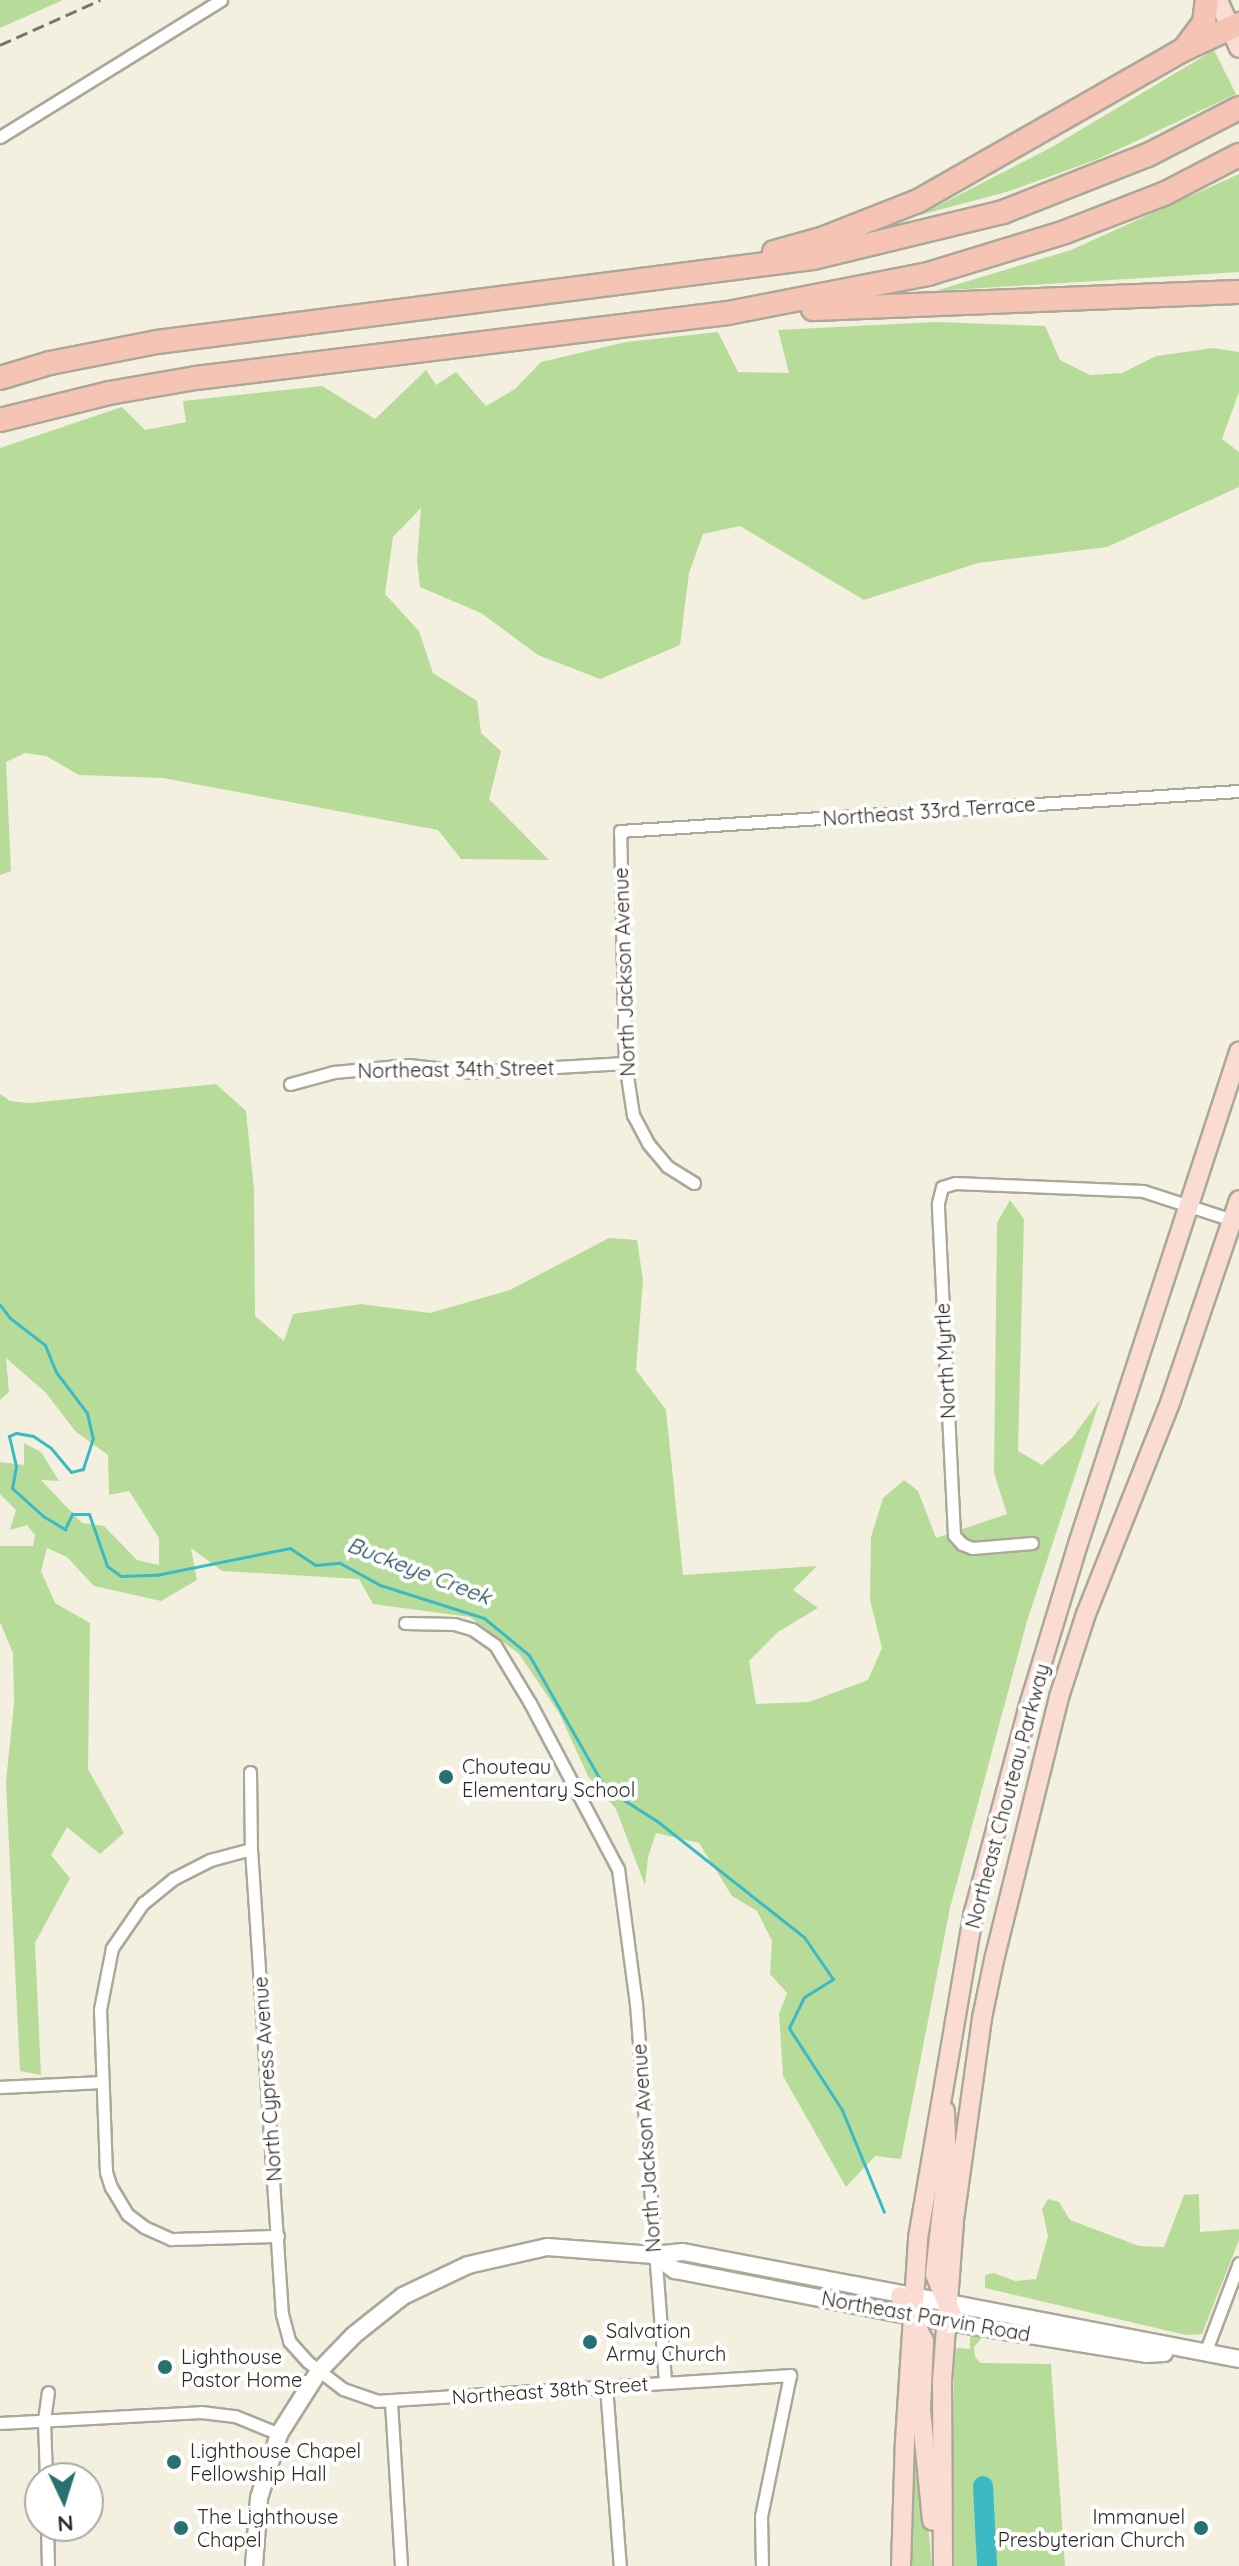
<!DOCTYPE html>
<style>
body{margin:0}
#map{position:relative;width:1239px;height:2566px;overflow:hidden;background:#f3f0e0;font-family:Quicksand,sans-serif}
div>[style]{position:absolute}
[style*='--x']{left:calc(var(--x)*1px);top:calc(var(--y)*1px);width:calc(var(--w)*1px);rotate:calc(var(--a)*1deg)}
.green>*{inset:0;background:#b7dc99}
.stream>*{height:3px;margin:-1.5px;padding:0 1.5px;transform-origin:1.5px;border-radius:1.5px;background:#3bbac5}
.river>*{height:20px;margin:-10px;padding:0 10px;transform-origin:10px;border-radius:10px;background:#3bbac5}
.roads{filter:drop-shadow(2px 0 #aba899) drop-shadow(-2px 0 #aba899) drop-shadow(0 2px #aba899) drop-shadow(0 -2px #aba899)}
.street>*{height:11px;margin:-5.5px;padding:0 5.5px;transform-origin:5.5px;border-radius:5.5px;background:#fff}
.secondary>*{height:16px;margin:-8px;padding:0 8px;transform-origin:8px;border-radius:8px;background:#fff}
.primary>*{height:18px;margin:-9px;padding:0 9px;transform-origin:9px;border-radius:9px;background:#fadcd2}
.highway>*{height:22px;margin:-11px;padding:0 11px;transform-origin:11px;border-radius:11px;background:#f6c4b4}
.rail>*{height:3px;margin-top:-1.5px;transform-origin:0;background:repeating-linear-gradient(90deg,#77756b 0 12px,transparent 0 18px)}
.dots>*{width:22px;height:22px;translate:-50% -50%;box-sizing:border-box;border:4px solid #fff;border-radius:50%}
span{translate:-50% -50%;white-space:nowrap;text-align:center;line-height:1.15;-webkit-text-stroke:8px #fff;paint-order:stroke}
.street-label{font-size:20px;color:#2b2a24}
.poi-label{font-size:20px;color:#2b2a24}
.left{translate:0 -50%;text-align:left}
.right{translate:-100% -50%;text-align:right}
.water-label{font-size:22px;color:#1b5055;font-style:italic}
.north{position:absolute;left:24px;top:2462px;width:80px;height:80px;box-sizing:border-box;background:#fff;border:2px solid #aaaaa7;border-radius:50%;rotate:176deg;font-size:22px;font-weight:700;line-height:32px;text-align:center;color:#2b2a24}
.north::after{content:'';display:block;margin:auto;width:28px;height:36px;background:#277271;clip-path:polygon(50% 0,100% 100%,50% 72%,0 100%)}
</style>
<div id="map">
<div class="green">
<div style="clip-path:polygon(0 0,63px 0,0 28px)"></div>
<div style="clip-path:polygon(1214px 50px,1236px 94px,1098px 159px,1010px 191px,920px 215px,1052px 147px)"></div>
<div style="clip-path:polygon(1239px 174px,1239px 272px,935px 291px,1071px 250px)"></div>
<div style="clip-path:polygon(935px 322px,1045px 326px,1060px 360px,1090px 375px,1122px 373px,1156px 356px,1213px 348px,1239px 352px,1239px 392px,1222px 439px,1239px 452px,1239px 487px,1107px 547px,978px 563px,864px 600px,740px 526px,703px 534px,689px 573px,680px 645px,600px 679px,538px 655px,481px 613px,420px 587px,417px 560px,421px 508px,393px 537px,385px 594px,419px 631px,433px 673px,477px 701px,481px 733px,501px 751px,489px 799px,549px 860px,461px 859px,438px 830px,163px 778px,79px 775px,46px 756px,25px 753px,6px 762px,11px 871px,0 875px,0 448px,122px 407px,145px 430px,186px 422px,183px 401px,322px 386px,375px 419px,426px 370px,436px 385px,456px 372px,486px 406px,515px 389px,541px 362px,626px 342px,718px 332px,738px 372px,789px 373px,778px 330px)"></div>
<div style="clip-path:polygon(216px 1084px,246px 1111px,254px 1190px,255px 1316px,284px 1341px,293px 1314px,361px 1304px,430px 1313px,510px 1290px,609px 1238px,637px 1240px,643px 1280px,636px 1370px,666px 1410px,683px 1575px,817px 1566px,793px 1590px,818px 1608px,778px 1632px,749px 1661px,756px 1704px,809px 1702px,868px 1680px,882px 1648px,870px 1600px,871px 1537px,883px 1498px,904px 1480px,918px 1491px,936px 1538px,1007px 1514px,994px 1473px,997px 1223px,1010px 1200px,1024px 1219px,1018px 1451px,1042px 1465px,1072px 1438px,1100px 1400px,1027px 1621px,950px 1908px,901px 2159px,875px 2156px,846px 2187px,783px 2076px,779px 2014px,787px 1993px,770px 1974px,772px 1941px,757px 1911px,732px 1896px,699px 1843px,656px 1833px,648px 1857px,645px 1885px,616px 1809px,588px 1776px,559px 1713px,519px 1654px,470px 1617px,373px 1604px,359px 1579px,222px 1571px,191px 1548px,197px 1580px,161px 1601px,94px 1586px,67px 1557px,47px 1548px,41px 1571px,55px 1603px,90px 1623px,88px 1769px,124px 1833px,100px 1854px,67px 1827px,51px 1855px,70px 1878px,35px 1943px,41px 2075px,20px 2071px,6px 1782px,14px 1703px,13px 1653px,0 1622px,0 1546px,33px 1546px,35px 1535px,27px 1525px,10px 1530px,16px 1510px,0 1494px,0 1462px,24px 1465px,24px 1443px,41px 1452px,59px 1481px,41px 1480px,82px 1523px,104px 1526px,137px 1560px,159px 1565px,159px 1538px,129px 1491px,109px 1495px,108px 1455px,76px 1432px,46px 1393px,6px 1358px,9px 1392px,0 1400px,0 1094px,10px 1101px,30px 1103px)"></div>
<div style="clip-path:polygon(1199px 2194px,1200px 2232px,1239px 2229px,1239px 2240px,1202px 2334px,1186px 2335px,985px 2288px,985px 2275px,994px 2273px,1015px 2281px,1036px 2279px,1048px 2236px,1042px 2209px,1048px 2199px,1059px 2202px,1070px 2220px,1139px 2246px,1164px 2247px,1184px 2195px)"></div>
<div style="clip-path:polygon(984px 2335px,974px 2347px,975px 2357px,981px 2363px,1051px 2364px,1065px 2566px,952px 2566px,954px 2356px,957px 2348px,970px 2349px,970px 2336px)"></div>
<div style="clip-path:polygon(917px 2411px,932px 2566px,910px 2566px,913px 2429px)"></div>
</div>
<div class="stream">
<div style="--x:0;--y:1305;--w:16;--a:52"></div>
<div style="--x:10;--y:1318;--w:44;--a:37.6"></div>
<div style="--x:45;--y:1345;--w:29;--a:68"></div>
<div style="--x:56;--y:1372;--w:51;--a:52.9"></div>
<div style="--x:87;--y:1413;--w:26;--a:77"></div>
<div style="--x:93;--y:1438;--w:33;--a:108"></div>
<div style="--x:83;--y:1469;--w:12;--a:166"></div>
<div style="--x:71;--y:1472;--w:31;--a:-130"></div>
<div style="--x:51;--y:1448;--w:22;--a:-146"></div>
<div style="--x:33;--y:1436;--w:17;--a:-170"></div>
<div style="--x:16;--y:1433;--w:8;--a:157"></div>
<div style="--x:9;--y:1436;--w:31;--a:77"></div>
<div style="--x:16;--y:1466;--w:22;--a:100"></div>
<div style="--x:12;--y:1488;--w:42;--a:42.1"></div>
<div style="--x:43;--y:1516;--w:26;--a:31"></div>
<div style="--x:65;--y:1529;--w:17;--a:-65"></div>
<div style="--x:72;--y:1514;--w:17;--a:0"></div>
<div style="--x:89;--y:1514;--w:55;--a:70.9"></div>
<div style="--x:107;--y:1566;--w:17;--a:36"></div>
<div style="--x:121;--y:1576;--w:35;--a:-2"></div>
<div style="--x:156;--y:1575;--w:137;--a:-11.4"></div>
<div style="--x:290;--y:1548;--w:30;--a:34"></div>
<div style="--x:315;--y:1565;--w:25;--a:-5"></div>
<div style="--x:340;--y:1563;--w:46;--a:28.8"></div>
<div style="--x:380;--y:1585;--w:109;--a:17.6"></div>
<div style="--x:484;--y:1618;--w:58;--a:39.4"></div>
<div style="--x:529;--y:1655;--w:153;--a:60.3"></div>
<div style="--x:605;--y:1788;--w:62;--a:32.4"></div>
<div style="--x:657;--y:1821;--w:187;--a:38.3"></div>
<div style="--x:804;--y:1937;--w:51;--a:55.4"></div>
<div style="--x:833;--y:1979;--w:34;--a:148"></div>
<div style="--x:804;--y:1997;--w:34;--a:116"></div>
<div style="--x:789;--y:2028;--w:98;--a:57.1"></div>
<div style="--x:842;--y:2110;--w:110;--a:67.6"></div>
</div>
<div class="river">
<div style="--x:983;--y:2486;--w:80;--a:87.1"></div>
</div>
<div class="roads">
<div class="street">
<div style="--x:0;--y:137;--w:260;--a:-31.8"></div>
<div style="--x:290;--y:1084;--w:46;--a:-15.3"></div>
<div style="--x:334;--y:1072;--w:75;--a:-5.3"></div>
<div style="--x:409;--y:1065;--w:61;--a:6.5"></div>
<div style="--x:470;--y:1072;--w:155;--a:-3.3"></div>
<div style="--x:694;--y:1183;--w:32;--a:-148"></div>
<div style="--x:667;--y:1166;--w:30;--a:-130"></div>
<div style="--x:648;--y:1143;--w:32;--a:-118"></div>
<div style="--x:633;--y:1115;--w:53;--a:-98.7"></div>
<div style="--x:625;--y:1063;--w:232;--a:-91.2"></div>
<div style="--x:620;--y:831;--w:620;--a:-3.7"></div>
<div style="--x:1032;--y:1543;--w:60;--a:175.2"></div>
<div style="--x:972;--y:1548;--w:11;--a:-158"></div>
<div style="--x:962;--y:1544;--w:12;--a:-132"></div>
<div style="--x:954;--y:1535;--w:332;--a:-92.8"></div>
<div style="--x:938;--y:1203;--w:16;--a:-76"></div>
<div style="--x:942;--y:1187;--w:14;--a:-17"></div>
<div style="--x:955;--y:1183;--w:188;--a:2.4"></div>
<div style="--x:1143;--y:1191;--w:94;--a:18"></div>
<div style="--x:405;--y:1623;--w:49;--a:1.2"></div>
<div style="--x:454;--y:1624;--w:19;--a:16"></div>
<div style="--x:472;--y:1629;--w:28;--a:35"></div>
<div style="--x:495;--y:1645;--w:68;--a:58.9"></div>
<div style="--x:530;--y:1703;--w:188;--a:62.1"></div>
<div style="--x:618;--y:1869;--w:136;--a:82.4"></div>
<div style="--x:636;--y:2004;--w:379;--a:85.6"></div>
<div style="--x:250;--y:1772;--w:77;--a:89.3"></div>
<div style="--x:251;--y:1849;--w:466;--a:86.2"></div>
<div style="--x:282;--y:2314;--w:28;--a:75"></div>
<div style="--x:289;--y:2341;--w:28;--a:48"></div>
<div style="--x:308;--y:2362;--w:44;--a:37.6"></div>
<div style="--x:343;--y:2389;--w:36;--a:19"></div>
<div style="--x:377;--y:2401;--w:414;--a:-3.6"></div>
<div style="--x:790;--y:2375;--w:144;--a:101.6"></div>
<div style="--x:761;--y:2516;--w:50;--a:88.9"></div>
<div style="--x:251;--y:1849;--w:42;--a:165"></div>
<div style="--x:210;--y:1860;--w:42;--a:152.8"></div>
<div style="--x:173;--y:1879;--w:38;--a:141"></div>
<div style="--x:143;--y:1903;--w:55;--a:124.6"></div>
<div style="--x:112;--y:1948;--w:62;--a:101.1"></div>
<div style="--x:100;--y:2009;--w:163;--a:87.9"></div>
<div style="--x:106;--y:2172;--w:16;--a:72"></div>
<div style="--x:111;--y:2187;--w:31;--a:59"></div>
<div style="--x:127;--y:2214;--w:21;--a:37"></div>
<div style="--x:144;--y:2227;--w:30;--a:24"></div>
<div style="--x:171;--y:2239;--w:107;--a:-1.6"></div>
<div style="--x:0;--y:2087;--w:102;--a:-2.8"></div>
<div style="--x:1205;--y:2353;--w:96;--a:-69.3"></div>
<div style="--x:606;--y:2386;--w:181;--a:85.6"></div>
<div style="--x:391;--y:2402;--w:164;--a:86.5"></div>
<div style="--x:0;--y:2423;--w:201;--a:-3.1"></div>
<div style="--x:201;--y:2412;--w:34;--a:7"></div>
<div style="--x:235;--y:2416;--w:48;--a:22.2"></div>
<div style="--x:46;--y:2478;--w:58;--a:-92"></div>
<div style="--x:44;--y:2420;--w:28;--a:-82"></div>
<div style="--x:47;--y:2526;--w:40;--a:88.6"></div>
</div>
<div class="secondary">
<div style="--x:654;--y:2255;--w:26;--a:36"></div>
<div style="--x:675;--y:2270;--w:241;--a:11"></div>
<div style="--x:912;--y:2316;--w:237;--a:9.2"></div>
<div style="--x:1146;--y:2354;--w:18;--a:-3"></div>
<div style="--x:254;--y:2566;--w:68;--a:-85.8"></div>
<div style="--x:259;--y:2498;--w:67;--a:-72.6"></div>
<div style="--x:279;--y:2434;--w:75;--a:-57.6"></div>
<div style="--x:319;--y:2371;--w:50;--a:-45.8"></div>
<div style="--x:354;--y:2335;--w:63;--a:-38.5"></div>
<div style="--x:403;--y:2296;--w:72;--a:-25.5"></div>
<div style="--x:468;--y:2265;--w:81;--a:-12.8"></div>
<div style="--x:547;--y:2247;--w:107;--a:4.3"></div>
<div style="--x:654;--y:2255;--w:29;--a:-6"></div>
<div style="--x:683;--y:2252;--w:566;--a:10.89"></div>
</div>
<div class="primary">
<div style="--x:1218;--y:0;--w:52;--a:66.4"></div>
<div style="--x:945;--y:2111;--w:54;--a:87.9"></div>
<div style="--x:947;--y:2165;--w:110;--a:96.3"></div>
<div style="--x:935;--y:2274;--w:48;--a:67.8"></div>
<div style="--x:953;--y:2318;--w:9;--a:32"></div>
<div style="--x:900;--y:2296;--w:51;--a:61.9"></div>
<div style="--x:924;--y:2341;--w:69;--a:92.5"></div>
<div style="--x:921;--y:2410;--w:111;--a:84.3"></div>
<div style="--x:901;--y:2566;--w:125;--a:-88.2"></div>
<div style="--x:905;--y:2441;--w:203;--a:-86.3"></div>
<div style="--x:918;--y:2238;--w:331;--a:-80.3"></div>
<div style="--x:974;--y:1912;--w:217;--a:-75.1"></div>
<div style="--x:1030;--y:1702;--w:168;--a:-73.1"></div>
<div style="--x:1079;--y:1541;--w:515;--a:-71.88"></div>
<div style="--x:943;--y:2566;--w:185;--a:-90.3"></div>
<div style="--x:942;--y:2381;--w:161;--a:-85.7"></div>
<div style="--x:954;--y:2220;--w:204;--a:-82.1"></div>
<div style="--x:982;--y:2018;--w:59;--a:-78.3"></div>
<div style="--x:994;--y:1960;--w:271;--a:-76.1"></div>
<div style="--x:1059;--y:1697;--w:87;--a:-72"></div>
<div style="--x:1086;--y:1614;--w:230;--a:-68.3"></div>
<div style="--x:1171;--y:1400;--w:211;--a:-71.2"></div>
</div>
<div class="highway">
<div style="--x:1185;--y:48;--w:31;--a:-53"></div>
<div style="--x:1204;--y:23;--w:23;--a:-83"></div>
<div style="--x:774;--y:252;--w:52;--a:-15.6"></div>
<div style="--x:824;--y:238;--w:101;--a:-21.5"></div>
<div style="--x:918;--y:201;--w:305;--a:-29.7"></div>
<div style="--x:1183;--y:50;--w:62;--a:-24.9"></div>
<div style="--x:813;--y:309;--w:426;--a:-2.3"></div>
<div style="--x:0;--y:378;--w:52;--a:-16.7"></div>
<div style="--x:50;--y:363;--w:109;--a:-11.1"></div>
<div style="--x:157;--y:342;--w:661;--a:-7.3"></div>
<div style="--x:813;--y:258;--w:195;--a:-13.6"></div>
<div style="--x:1003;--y:212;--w:156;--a:-21.5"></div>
<div style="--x:1148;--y:155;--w:102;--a:-27.3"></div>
<div style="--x:0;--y:420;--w:112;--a:-13.9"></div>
<div style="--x:109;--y:393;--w:88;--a:-9.8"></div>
<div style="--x:196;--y:378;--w:536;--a:-6.97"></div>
<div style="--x:728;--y:313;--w:204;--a:-11"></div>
<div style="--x:928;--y:274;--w:143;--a:-17"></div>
<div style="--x:1065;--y:232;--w:108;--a:-21.1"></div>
<div style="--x:1166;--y:193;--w:82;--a:-27.5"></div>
</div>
</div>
<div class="rail">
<div style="--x:0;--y:45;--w:110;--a:-24.2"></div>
</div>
<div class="dots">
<div style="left:446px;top:1777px;background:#277271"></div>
<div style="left:590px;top:2342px;background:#277271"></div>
<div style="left:165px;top:2367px;background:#277271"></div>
<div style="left:174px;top:2462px;background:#277271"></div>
<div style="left:181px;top:2528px;background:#277271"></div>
<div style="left:1201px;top:2528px;background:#277271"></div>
</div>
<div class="street-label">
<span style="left:929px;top:811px;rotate:-4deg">Northeast 33rd Terrace</span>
<span style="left:624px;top:972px;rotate:-92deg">North Jackson Avenue</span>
<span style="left:456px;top:1069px;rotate:-1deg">Northeast 34th Street</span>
<span style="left:945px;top:1361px;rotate:-93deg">North Myrtle</span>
<span style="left:1007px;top:1796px;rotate:-75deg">Northeast Chouteau Parkway</span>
<span style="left:267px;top:2079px;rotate:-94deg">North Cypress Avenue</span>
<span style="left:646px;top:2148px;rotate:-94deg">North Jackson Avenue</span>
<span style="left:926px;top:2316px;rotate:10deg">Northeast Parvin Road</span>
<span style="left:550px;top:2390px;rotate:-4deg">Northeast 38th Street</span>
</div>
<div class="poi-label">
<span class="left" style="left:462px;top:1778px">Chouteau<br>Elementary School</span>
<span class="left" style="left:606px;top:2342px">Salvation<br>Army Church</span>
<span class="left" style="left:181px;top:2368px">Lighthouse<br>Pastor Home</span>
<span class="left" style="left:190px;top:2462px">Lighthouse Chapel<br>Fellowship Hall</span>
<span class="left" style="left:197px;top:2528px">The Lighthouse<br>Chapel</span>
<span class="right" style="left:1185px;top:2528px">Immanuel<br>Presbyterian Church</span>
</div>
<div class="water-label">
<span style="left:419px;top:1571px;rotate:21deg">Buckeye Creek</span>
</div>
<div class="north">N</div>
</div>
